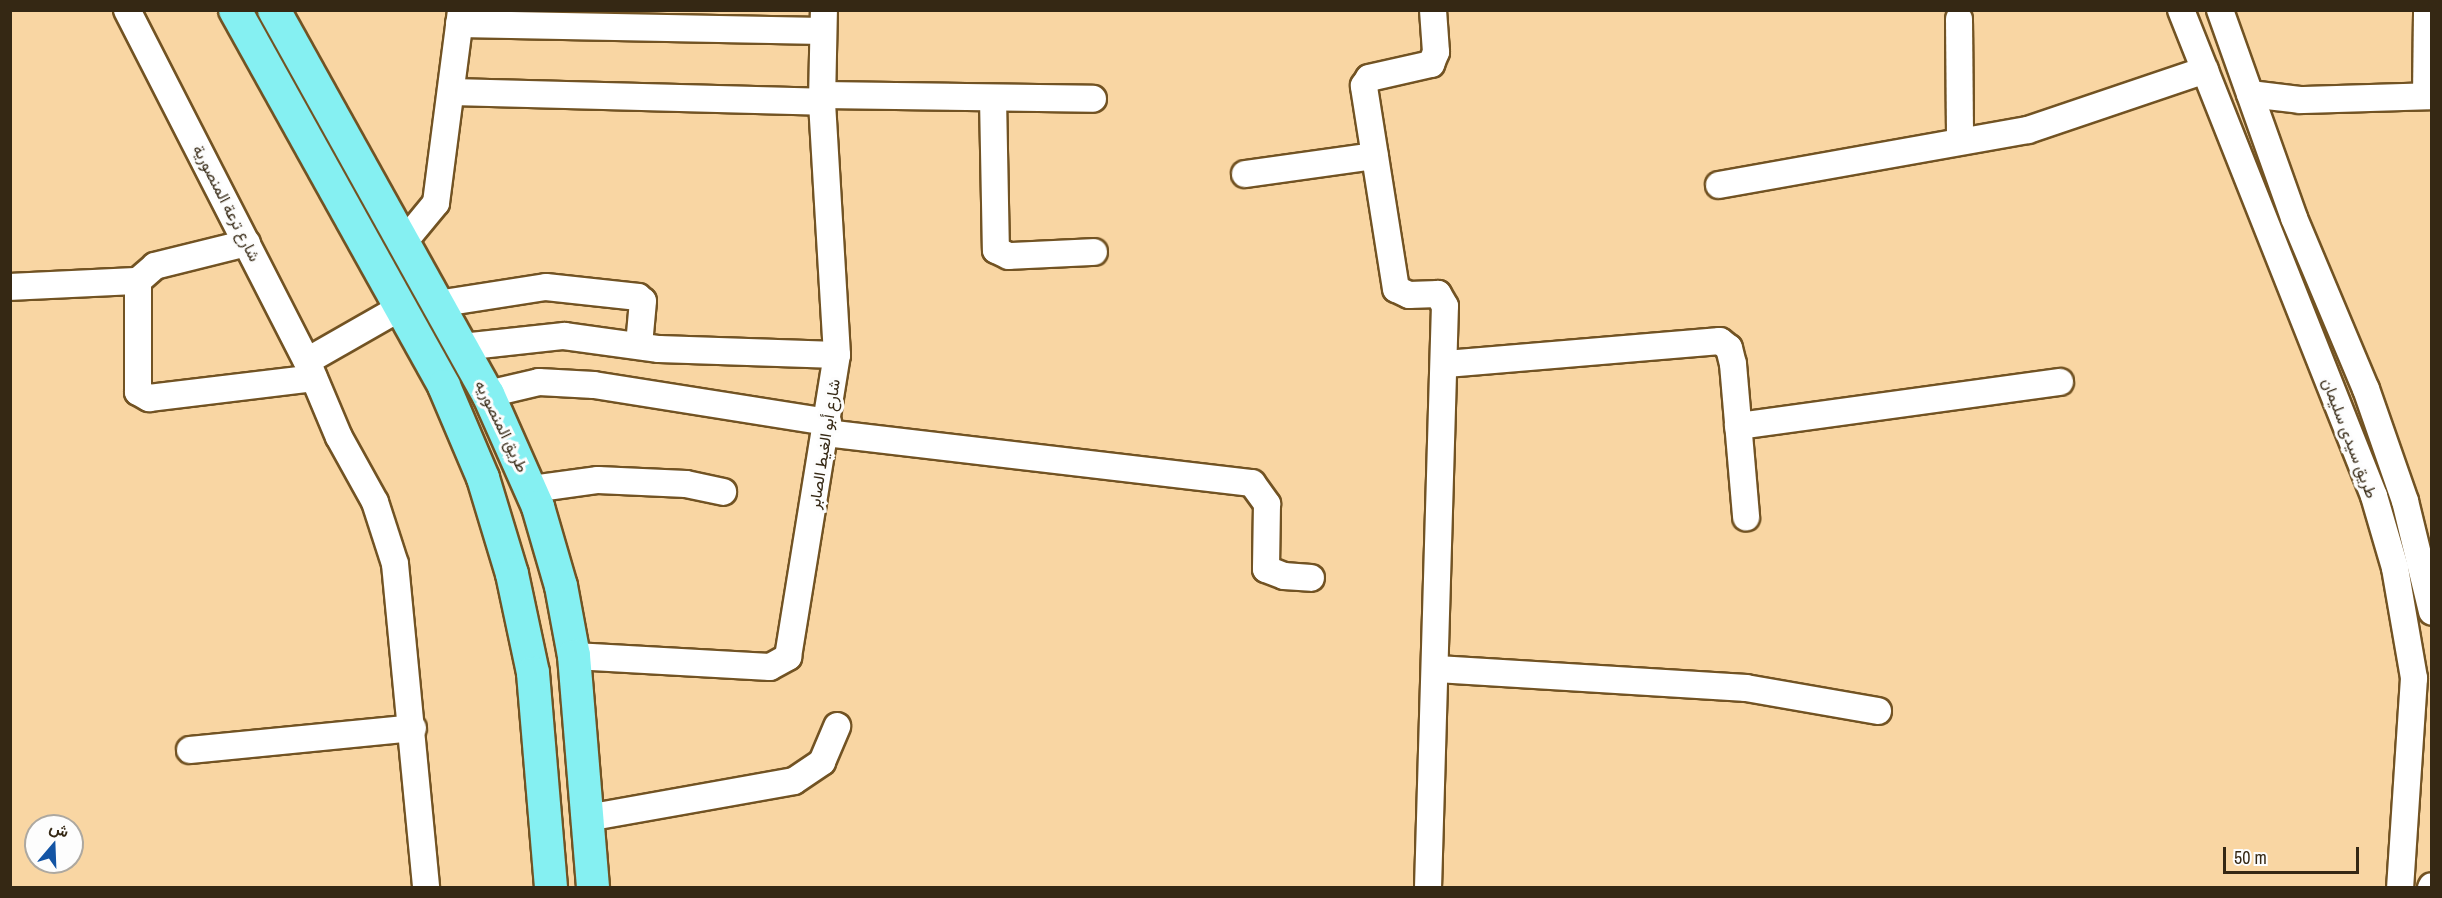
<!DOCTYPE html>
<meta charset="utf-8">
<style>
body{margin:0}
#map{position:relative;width:2442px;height:898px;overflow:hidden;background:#f9d6a3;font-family:"Archivo Narrow",Vazirmatn,sans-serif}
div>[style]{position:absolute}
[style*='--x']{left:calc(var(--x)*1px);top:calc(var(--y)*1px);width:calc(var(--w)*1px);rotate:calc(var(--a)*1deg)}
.roads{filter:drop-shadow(2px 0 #725323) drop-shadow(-2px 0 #725323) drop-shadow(0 2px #725323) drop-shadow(0 -2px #725323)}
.minor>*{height:26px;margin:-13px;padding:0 13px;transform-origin:13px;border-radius:13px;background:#fff}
.major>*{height:32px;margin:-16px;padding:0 16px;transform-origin:16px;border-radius:16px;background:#85f0f2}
span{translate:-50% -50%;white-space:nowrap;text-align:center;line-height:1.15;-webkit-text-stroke:6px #fdfdfd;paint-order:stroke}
.street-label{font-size:16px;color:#352814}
.frame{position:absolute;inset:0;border:12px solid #352814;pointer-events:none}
.north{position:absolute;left:24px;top:814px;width:60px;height:60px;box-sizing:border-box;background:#fdfdfd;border:2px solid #ada8a0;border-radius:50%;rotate:19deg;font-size:16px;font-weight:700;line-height:24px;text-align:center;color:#352814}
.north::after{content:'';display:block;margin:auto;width:21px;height:27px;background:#1354a4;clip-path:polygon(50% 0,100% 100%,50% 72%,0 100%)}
.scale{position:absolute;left:2223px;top:847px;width:136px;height:27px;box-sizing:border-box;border:3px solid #352814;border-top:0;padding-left:8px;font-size:18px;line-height:21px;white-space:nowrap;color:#352814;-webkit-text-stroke:4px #fdfdfd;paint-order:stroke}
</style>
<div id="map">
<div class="roads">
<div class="minor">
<div style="--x:127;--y:10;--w:394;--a:62.9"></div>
<div style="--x:307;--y:361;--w:107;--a:-29.7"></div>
<div style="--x:2181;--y:10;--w:523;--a:68.34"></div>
<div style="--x:2374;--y:496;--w:75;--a:73.7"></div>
<div style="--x:2395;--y:568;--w:112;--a:80.2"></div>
<div style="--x:2414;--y:678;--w:210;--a:93.8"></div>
<div style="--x:2220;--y:10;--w:221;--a:70.4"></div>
<div style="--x:2294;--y:218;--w:186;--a:67.2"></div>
<div style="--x:2366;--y:389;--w:119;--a:70.8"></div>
<div style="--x:2405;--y:501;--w:114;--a:76.3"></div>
<div style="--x:1959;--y:19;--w:121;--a:89.5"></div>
<div style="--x:459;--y:24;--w:364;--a:1.1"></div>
<div style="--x:452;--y:92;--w:370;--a:1.5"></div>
<div style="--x:2250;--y:94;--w:50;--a:6.8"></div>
<div style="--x:2300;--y:100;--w:132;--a:-1.7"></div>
<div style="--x:822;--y:95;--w:271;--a:0.8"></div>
<div style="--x:2426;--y:96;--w:86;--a:-89.3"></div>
<div style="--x:993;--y:98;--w:152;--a:88.9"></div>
<div style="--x:996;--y:250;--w:14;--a:25"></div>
<div style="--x:1009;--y:256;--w:85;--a:-2.7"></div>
<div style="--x:1245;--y:174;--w:131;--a:-7.9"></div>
<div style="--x:1719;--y:185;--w:314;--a:-10.1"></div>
<div style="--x:2028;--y:130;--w:187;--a:-18.7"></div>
<div style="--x:247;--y:243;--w:95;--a:166"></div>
<div style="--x:155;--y:266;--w:23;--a:139"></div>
<div style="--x:138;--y:281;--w:111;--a:90"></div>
<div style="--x:138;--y:392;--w:13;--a:29"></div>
<div style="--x:149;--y:398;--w:166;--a:-6.9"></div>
<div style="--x:403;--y:243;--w:52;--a:-50.5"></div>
<div style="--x:436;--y:203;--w:195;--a:-82.6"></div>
<div style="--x:10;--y:287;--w:128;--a:-2.7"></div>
<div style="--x:437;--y:304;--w:110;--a:-8.9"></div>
<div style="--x:546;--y:287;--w:93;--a:6.2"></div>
<div style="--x:638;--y:297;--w:6;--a:39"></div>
<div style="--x:643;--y:301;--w:44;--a:95.2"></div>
<div style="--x:462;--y:347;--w:103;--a:-6.2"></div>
<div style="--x:564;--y:336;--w:96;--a:7.8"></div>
<div style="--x:659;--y:349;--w:178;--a:1.9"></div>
<div style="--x:307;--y:361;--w:82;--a:67.2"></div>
<div style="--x:339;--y:437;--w:74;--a:61"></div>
<div style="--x:375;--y:502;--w:65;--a:72.1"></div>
<div style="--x:395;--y:564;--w:325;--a:84.5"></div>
<div style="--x:1446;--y:364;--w:275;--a:-4.8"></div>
<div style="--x:1720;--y:341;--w:11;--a:38"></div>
<div style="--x:1729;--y:348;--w:16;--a:76"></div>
<div style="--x:1733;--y:364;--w:154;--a:85.1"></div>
<div style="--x:488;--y:394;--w:52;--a:-13.2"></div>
<div style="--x:539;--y:382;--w:55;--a:3.1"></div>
<div style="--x:594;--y:385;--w:237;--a:9"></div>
<div style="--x:1738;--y:426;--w:325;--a:-7.8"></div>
<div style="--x:826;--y:433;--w:429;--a:6.7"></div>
<div style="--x:1252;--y:483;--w:26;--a:54"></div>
<div style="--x:1267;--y:504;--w:65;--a:90.9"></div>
<div style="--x:1266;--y:569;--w:19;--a:21"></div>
<div style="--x:1284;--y:576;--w:27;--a:4"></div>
<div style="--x:532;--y:489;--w:67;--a:-7.8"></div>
<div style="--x:598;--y:480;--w:88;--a:2.6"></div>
<div style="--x:686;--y:484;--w:38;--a:12"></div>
<div style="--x:574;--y:656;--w:196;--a:3.2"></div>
<div style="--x:770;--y:667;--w:21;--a:-29"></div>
<div style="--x:788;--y:657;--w:306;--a:-80.8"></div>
<div style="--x:837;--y:355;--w:253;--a:-93.4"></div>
<div style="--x:822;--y:102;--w:92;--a:-88.8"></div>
<div style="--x:1437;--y:669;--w:310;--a:3.5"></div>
<div style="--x:1746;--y:688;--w:134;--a:9.9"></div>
<div style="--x:190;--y:750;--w:224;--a:-5.6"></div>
<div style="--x:587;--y:818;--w:210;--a:-10.1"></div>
<div style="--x:794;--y:781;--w:34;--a:-34"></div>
<div style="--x:822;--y:762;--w:39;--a:-67"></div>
<div style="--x:1428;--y:888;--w:582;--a:-88.33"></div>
<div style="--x:1445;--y:306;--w:14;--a:-120"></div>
<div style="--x:1438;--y:294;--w:29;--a:178"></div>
<div style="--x:1409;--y:295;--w:14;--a:-155"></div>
<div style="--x:1396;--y:289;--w:206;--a:-99"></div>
<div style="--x:1364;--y:86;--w:9;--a:-58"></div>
<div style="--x:1369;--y:78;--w:64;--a:-12.7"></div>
<div style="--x:1431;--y:64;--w:13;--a:-67"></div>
<div style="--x:1436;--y:52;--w:42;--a:-94.1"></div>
<div style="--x:2431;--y:888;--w:2;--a:-63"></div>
</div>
<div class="major">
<div style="--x:235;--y:10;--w:430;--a:60.9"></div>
<div style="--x:444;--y:386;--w:100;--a:67"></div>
<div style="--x:483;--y:478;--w:100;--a:73.2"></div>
<div style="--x:512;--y:574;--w:101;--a:78"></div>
<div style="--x:533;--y:673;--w:216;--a:85.2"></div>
<div style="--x:274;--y:10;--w:440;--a:60.9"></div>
<div style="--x:488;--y:394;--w:124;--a:66.1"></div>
<div style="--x:538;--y:507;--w:82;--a:73.8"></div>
<div style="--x:561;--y:586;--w:71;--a:79.5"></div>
<div style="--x:574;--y:656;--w:233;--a:85.3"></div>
</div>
</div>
<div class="street-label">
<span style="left:227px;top:203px;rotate:63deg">شارع ترعة المنصورية</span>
<span style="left:502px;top:426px;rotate:64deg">طريق المنصوريه</span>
<span style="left:2350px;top:438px;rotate:69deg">طريق سيدى سليمان</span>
<span style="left:824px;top:444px;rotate:-81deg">شارع أبو الغيط الصابر</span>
</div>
<div class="frame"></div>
<div class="north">ش</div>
<div class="scale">50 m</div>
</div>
